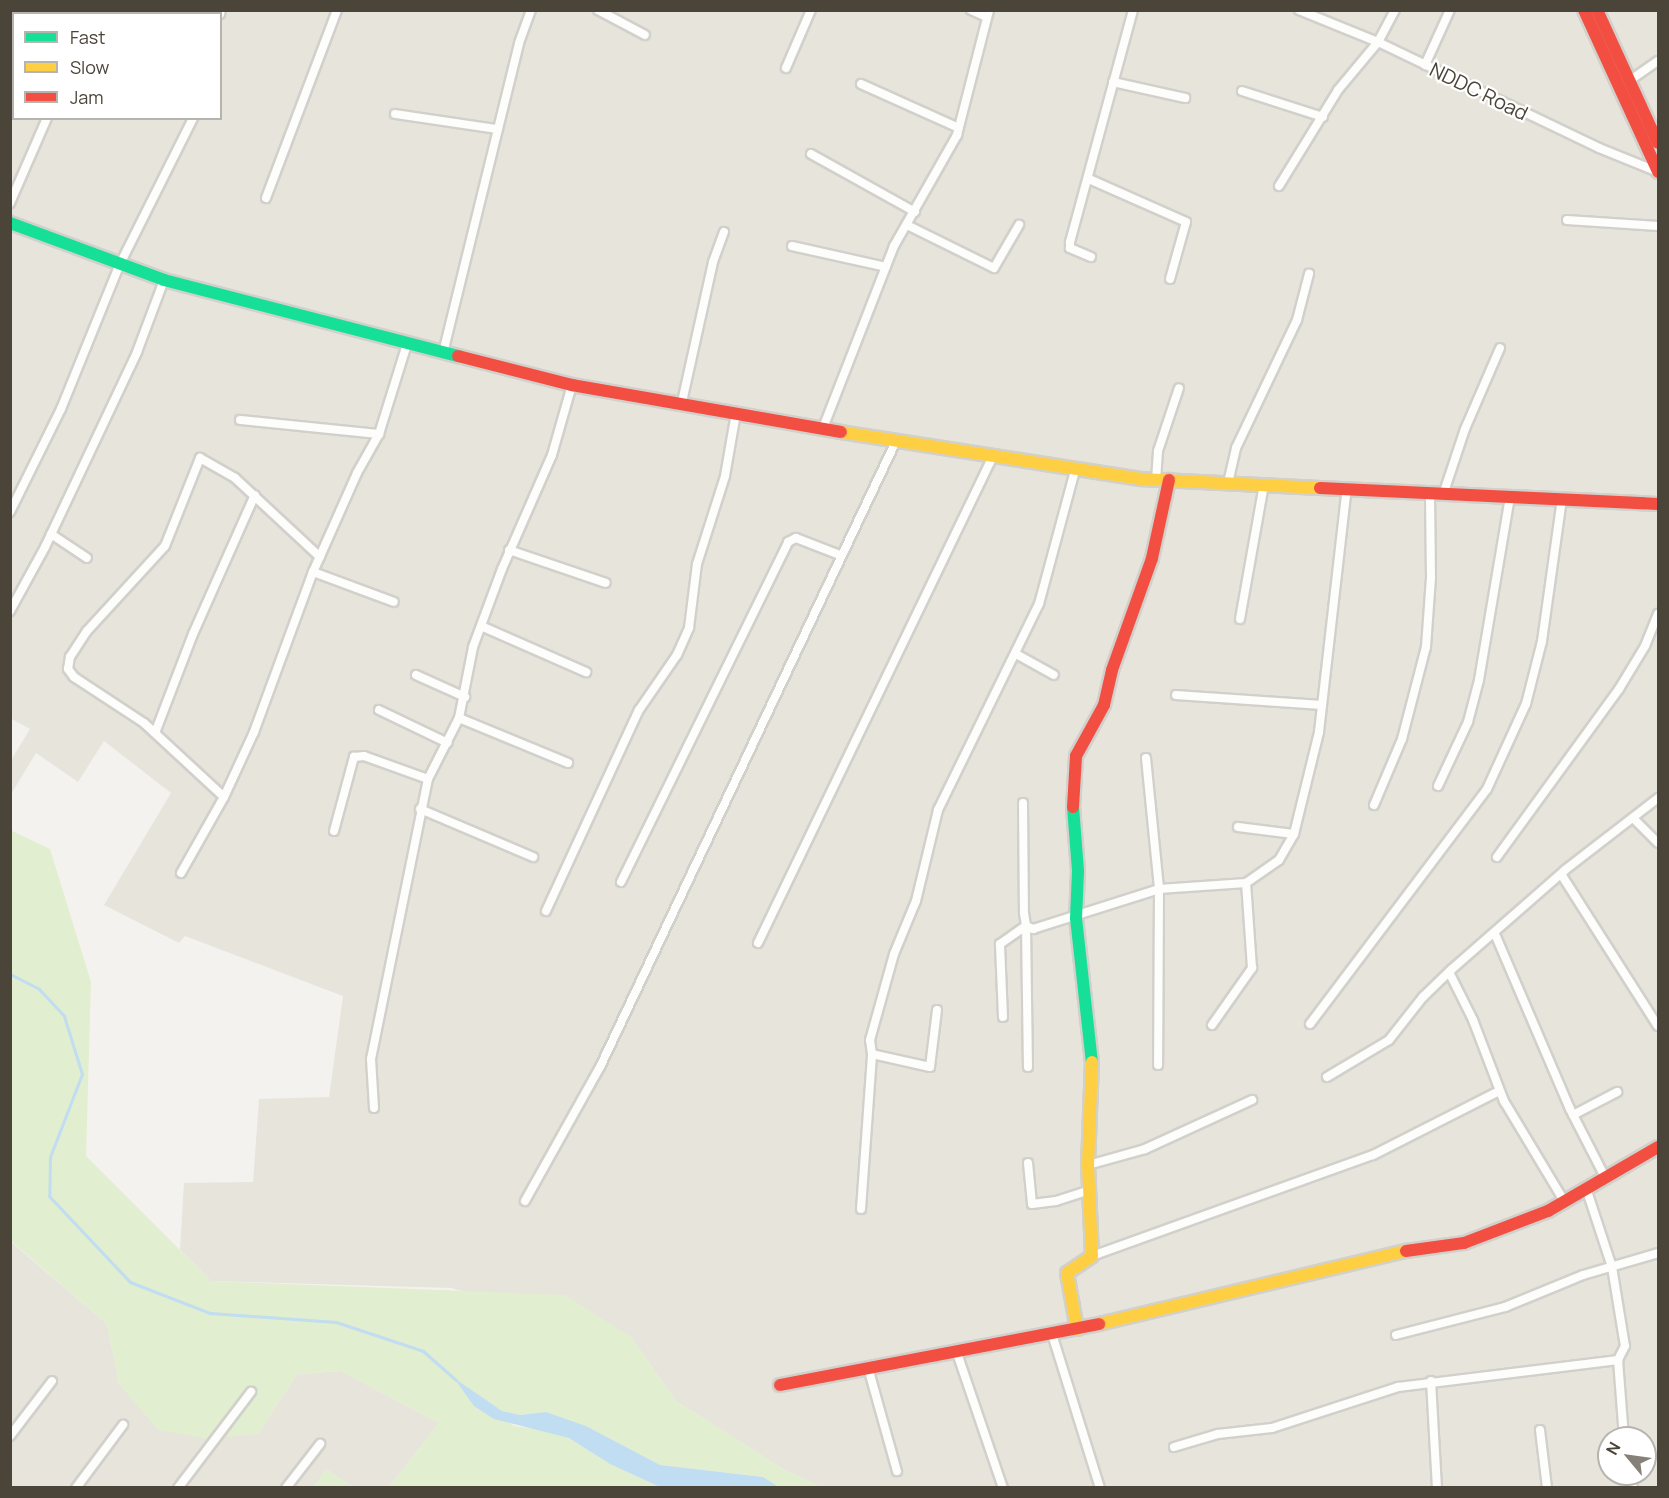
<!DOCTYPE html>
<style>
body{margin:0}
#map{position:relative;width:1669px;height:1498px;overflow:hidden;background:#f4f2ee;font-family:Manrope,sans-serif}
div>[style]{position:absolute}
[style*='--x']{left:calc(var(--x)*1px);top:calc(var(--y)*1px);width:calc(var(--w)*1px);rotate:calc(var(--a)*1deg)}
.residential>*{inset:0;background:#e7e4dc}
.green>*{inset:0;background:#e1eecf}
.water>*{inset:0;background:#c0ddf1}
.stream>*{height:3px;margin:-1.5px;padding:0 1.5px;transform-origin:1.5px;border-radius:1.5px;background:#c0ddf1}
.roads{filter:drop-shadow(2px 0 #d2d0cb) drop-shadow(-2px 0 #d2d0cb) drop-shadow(0 2px #d2d0cb) drop-shadow(0 -2px #d2d0cb)}
.street>*{height:8px;margin:-4px;padding:0 4px;transform-origin:4px;border-radius:4px;background:#fdfdfc}
.fast>*{height:12px;margin:-6px;padding:0 6px;transform-origin:6px;border-radius:6px;background:#16e098}
.slow>*{height:12px;margin:-6px;padding:0 6px;transform-origin:6px;border-radius:6px;background:#ffcf43}
.jam>*{height:12px;margin:-6px;padding:0 6px;transform-origin:6px;border-radius:6px;background:#f24e42}
span{translate:-50% -50%;white-space:nowrap;text-align:center;line-height:1.15;-webkit-text-stroke:4.5px #fff;paint-order:stroke}
.street-label{font-size:20px;color:#4b4439}
.frame{position:absolute;inset:0;border:12px solid #4b4439;pointer-events:none}
.legend{position:absolute;left:12px;top:12px;width:210px;height:108px;box-sizing:border-box;background:#fff;border:2px solid #b7b4b0;margin:0;padding:8px 10px;list-style:none;font-size:18px;color:#4b4439}
.legend li{display:flex;align-items:center;gap:12px;height:30px}
.legend b{width:30px;border:2px solid #b7b4b0}
.north{position:absolute;left:1597px;top:1426px;width:60px;height:60px;box-sizing:border-box;background:#fff;border:2px solid #b7b4b0;border-radius:50%;rotate:299deg;font-size:16px;font-weight:700;line-height:24px;text-align:center;color:#4b4439}
.north::after{content:'';display:block;margin:auto;width:21px;height:27px;background:#868178;clip-path:polygon(50% 0,100% 100%,50% 72%,0 100%)}
</style>
<div id="map">
<div class="residential">
<div style="clip-path:polygon(evenodd,11px 11px,1658px 11px,1658px 1487px,821px 1487px,783px 1469px,676px 1401px,631px 1337px,451px 1288px,211px 1281px,180px 1250px,184px 1183px,253px 1182px,259px 1099px,329px 1097px,343px 996px,185px 936px,179px 943px,104px 905px,171px 793px,104px 741px,78px 782px,36px 753px,11px 794px,11px 760px,30px 729px,10px 718px,11px 11px,14px 14px,220px 14px,220px 118px,14px 118px,14px 14px,11px 11px,1609px 1438px,1645px 1438px,1645px 1474px,1609px 1474px,1609px 1438px)"></div>
<div style="clip-path:polygon(10px 1241px,107px 1324px,119px 1384px,258px 1434px,297px 1374px,341px 1371px,439px 1423px,389px 1487px,353px 1487px,326px 1469px,314px 1487px,11px 1487px)"></div>
</div>
<div class="green">
<div style="clip-path:polygon(10px 830px,50px 849px,91px 982px,86px 1156px,211px 1281px,565px 1295px,631px 1337px,676px 1401px,783px 1469px,821px 1487px,779px 1487px,763px 1477px,660px 1465px,586px 1426px,546px 1412px,520px 1415px,502px 1411px,456px 1380px,514px 1426px,545px 1430px,569px 1438px,610px 1464px,660px 1487px,389px 1487px,439px 1423px,341px 1371px,297px 1374px,258px 1434px,208px 1439px,158px 1430px,119px 1384px,107px 1324px,11px 1241px)"></div>
<div style="clip-path:polygon(326px 1469px,353px 1487px,314px 1487px)"></div>
</div>
<div class="water">
<div style="clip-path:polygon(454px 1378px,502px 1411px,520px 1415px,546px 1412px,586px 1426px,660px 1465px,763px 1477px,779px 1487px,660px 1487px,610px 1464px,569px 1438px,494px 1419px,474px 1406px)"></div>
</div>
<div class="stream">
<div style="--x:10;--y:974;--w:33;--a:27"></div>
<div style="--x:39;--y:989;--w:37;--a:47"></div>
<div style="--x:64;--y:1016;--w:61;--a:72.8"></div>
<div style="--x:82;--y:1074;--w:89;--a:111.1"></div>
<div style="--x:50;--y:1157;--w:39;--a:91"></div>
<div style="--x:49;--y:1196;--w:118;--a:46.7"></div>
<div style="--x:130;--y:1282;--w:86;--a:21.2"></div>
<div style="--x:210;--y:1313;--w:126;--a:4.1"></div>
<div style="--x:336;--y:1322;--w:92;--a:18.4"></div>
<div style="--x:423;--y:1351;--w:44;--a:41.3"></div>
</div>
<div class="roads">
<div class="street">
<div style="--x:598;--y:10;--w:53;--a:28"></div>
<div style="--x:971;--y:10;--w:17;--a:24"></div>
<div style="--x:1299;--y:10;--w:85;--a:22.1"></div>
<div style="--x:1378;--y:42;--w:245;--a:25.6"></div>
<div style="--x:1599;--y:148;--w:64;--a:22.1"></div>
<div style="--x:220;--y:14;--w:4;--a:-76"></div>
<div style="--x:1425;--y:65;--w:60;--a:-65.6"></div>
<div style="--x:786;--y:68;--w:63;--a:-66.7"></div>
<div style="--x:1629;--y:81;--w:35;--a:-35"></div>
<div style="--x:1113;--y:82;--w:74;--a:12.5"></div>
<div style="--x:861;--y:84;--w:107;--a:24.2"></div>
<div style="--x:1242;--y:91;--w:85;--a:17.8"></div>
<div style="--x:395;--y:114;--w:103;--a:8.4"></div>
<div style="--x:811;--y:154;--w:119;--a:29.1"></div>
<div style="--x:1089;--y:179;--w:106;--a:23.9"></div>
<div style="--x:1186;--y:222;--w:59;--a:105.7"></div>
<div style="--x:1279;--y:186;--w:113;--a:-58.4"></div>
<div style="--x:1338;--y:90;--w:62;--a:-50.2"></div>
<div style="--x:1378;--y:42;--w:36;--a:-62"></div>
<div style="--x:266;--y:198;--w:201;--a:-69.3"></div>
<div style="--x:10;--y:203;--w:93;--a:-66.5"></div>
<div style="--x:1567;--y:220;--w:91;--a:3.8"></div>
<div style="--x:907;--y:225;--w:97;--a:26.3"></div>
<div style="--x:994;--y:268;--w:50;--a:-59.8"></div>
<div style="--x:792;--y:246;--w:96;--a:12.6"></div>
<div style="--x:1091;--y:257;--w:23;--a:-157"></div>
<div style="--x:1070;--y:248;--w:6;--a:-90"></div>
<div style="--x:1070;--y:242;--w:240;--a:-74.8"></div>
<div style="--x:443;--y:353;--w:319;--a:-76.2"></div>
<div style="--x:519;--y:43;--w:35;--a:-70"></div>
<div style="--x:682;--y:402;--w:143;--a:-77.5"></div>
<div style="--x:713;--y:262;--w:32;--a:-70"></div>
<div style="--x:240;--y:420;--w:140;--a:5.8"></div>
<div style="--x:823;--y:428;--w:195;--a:-68.7"></div>
<div style="--x:894;--y:246;--w:128;--a:-60.4"></div>
<div style="--x:957;--y:135;--w:129;--a:-75.6"></div>
<div style="--x:1156;--y:480;--w:29;--a:-86"></div>
<div style="--x:1158;--y:451;--w:66;--a:-71.6"></div>
<div style="--x:1228;--y:483;--w:36;--a:-77"></div>
<div style="--x:1236;--y:448;--w:142;--a:-64.5"></div>
<div style="--x:1297;--y:320;--w:48;--a:-75.4"></div>
<div style="--x:1444;--y:492;--w:66;--a:-71.6"></div>
<div style="--x:1465;--y:429;--w:88;--a:-66.6"></div>
<div style="--x:10;--y:512;--w:115;--a:-63.7"></div>
<div style="--x:61;--y:409;--w:157;--a:-67.9"></div>
<div style="--x:120;--y:264;--w:163;--a:-63.4"></div>
<div style="--x:51;--y:534;--w:43;--a:33.7"></div>
<div style="--x:509;--y:550;--w:102;--a:18.8"></div>
<div style="--x:313;--y:572;--w:86;--a:20.3"></div>
<div style="--x:10;--y:611;--w:73;--a:-61.3"></div>
<div style="--x:45;--y:547;--w:216;--a:-64.7"></div>
<div style="--x:137;--y:352;--w:77;--a:-69.4"></div>
<div style="--x:1240;--y:619;--w:137;--a:-79.9"></div>
<div style="--x:481;--y:626;--w:115;--a:23.7"></div>
<div style="--x:1016;--y:654;--w:43;--a:28.9"></div>
<div style="--x:416;--y:675;--w:54;--a:24.2"></div>
<div style="--x:1176;--y:695;--w:146;--a:3.9"></div>
<div style="--x:379;--y:710;--w:76;--a:25.6"></div>
<div style="--x:459;--y:718;--w:118;--a:22.4"></div>
<div style="--x:155;--y:733;--w:106;--a:-69"></div>
<div style="--x:193;--y:634;--w:152;--a:-66"></div>
<div style="--x:1146;--y:758;--w:132;--a:84.3"></div>
<div style="--x:1159;--y:889;--w:176;--a:90.3"></div>
<div style="--x:1438;--y:786;--w:71;--a:-64.9"></div>
<div style="--x:1468;--y:722;--w:43;--a:-75.3"></div>
<div style="--x:1479;--y:680;--w:187;--a:-80.4"></div>
<div style="--x:224;--y:797;--w:109;--a:-137.2"></div>
<div style="--x:144;--y:723;--w:84;--a:-146.7"></div>
<div style="--x:74;--y:677;--w:10;--a:-127"></div>
<div style="--x:68;--y:669;--w:12;--a:-81"></div>
<div style="--x:70;--y:657;--w:31;--a:-57"></div>
<div style="--x:87;--y:631;--w:115;--a:-47.5"></div>
<div style="--x:165;--y:546;--w:95;--a:-68.3"></div>
<div style="--x:200;--y:458;--w:40;--a:29.7"></div>
<div style="--x:235;--y:478;--w:116;--a:42.9"></div>
<div style="--x:1023;--y:803;--w:110;--a:89.5"></div>
<div style="--x:1024;--y:913;--w:13;--a:81"></div>
<div style="--x:1026;--y:926;--w:8;--a:23"></div>
<div style="--x:1033;--y:929;--w:132;--a:-17.6"></div>
<div style="--x:1159;--y:889;--w:87;--a:-3.9"></div>
<div style="--x:1246;--y:883;--w:40;--a:-34.9"></div>
<div style="--x:1279;--y:860;--w:30;--a:-60"></div>
<div style="--x:1294;--y:834;--w:105;--a:-76.2"></div>
<div style="--x:1319;--y:732;--w:246;--a:-83.5"></div>
<div style="--x:1374;--y:805;--w:72;--a:-67"></div>
<div style="--x:1402;--y:739;--w:95;--a:-75.4"></div>
<div style="--x:1426;--y:647;--w:69;--a:-85.9"></div>
<div style="--x:1431;--y:578;--w:86;--a:-90.7"></div>
<div style="--x:420;--y:809;--w:123;--a:23"></div>
<div style="--x:1633;--y:818;--w:35;--a:45"></div>
<div style="--x:1238;--y:827;--w:56;--a:7.1"></div>
<div style="--x:334;--y:831;--w:77;--a:-74.9"></div>
<div style="--x:354;--y:757;--w:10;--a:-6"></div>
<div style="--x:364;--y:756;--w:68;--a:19.8"></div>
<div style="--x:1497;--y:857;--w:208;--a:-54"></div>
<div style="--x:1619;--y:689;--w:50;--a:-58.8"></div>
<div style="--x:1645;--y:646;--w:35;--a:-68"></div>
<div style="--x:181;--y:873;--w:87;--a:-60.5"></div>
<div style="--x:224;--y:797;--w:72;--a:-65.2"></div>
<div style="--x:254;--y:732;--w:171;--a:-69.8"></div>
<div style="--x:313;--y:572;--w:108;--a:-66"></div>
<div style="--x:357;--y:473;--w:45;--a:-60.6"></div>
<div style="--x:379;--y:434;--w:94;--a:-72.7"></div>
<div style="--x:1561;--y:874;--w:180;--a:57.5"></div>
<div style="--x:621;--y:882;--w:379;--a:-63.8"></div>
<div style="--x:788;--y:542;--w:9;--a:-27"></div>
<div style="--x:796;--y:538;--w:47;--a:21.1"></div>
<div style="--x:546;--y:911;--w:221;--a:-65.2"></div>
<div style="--x:639;--y:710;--w:67;--a:-55.4"></div>
<div style="--x:677;--y:655;--w:30;--a:-66"></div>
<div style="--x:689;--y:628;--w:64;--a:-82.9"></div>
<div style="--x:697;--y:564;--w:92;--a:-72.3"></div>
<div style="--x:725;--y:476;--w:64;--a:-80.1"></div>
<div style="--x:1495;--y:934;--w:190;--a:66.8"></div>
<div style="--x:1570;--y:1109;--w:79;--a:62.8"></div>
<div style="--x:758;--y:943;--w:538;--a:-64.24"></div>
<div style="--x:1449;--y:972;--w:54;--a:63.4"></div>
<div style="--x:1473;--y:1020;--w:87;--a:69.1"></div>
<div style="--x:1504;--y:1101;--w:117;--a:59"></div>
<div style="--x:937;--y:1010;--w:57;--a:97"></div>
<div style="--x:930;--y:1067;--w:59;--a:-167.4"></div>
<div style="--x:872;--y:1054;--w:14;--a:-98"></div>
<div style="--x:870;--y:1040;--w:89;--a:-74.4"></div>
<div style="--x:894;--y:954;--w:57;--a:-67.5"></div>
<div style="--x:916;--y:901;--w:94;--a:-76.4"></div>
<div style="--x:938;--y:810;--w:229;--a:-63.9"></div>
<div style="--x:1039;--y:604;--w:138;--a:-74.9"></div>
<div style="--x:1003;--y:1017;--w:73;--a:-92.4"></div>
<div style="--x:1000;--y:944;--w:32;--a:-35"></div>
<div style="--x:1026;--y:926;--w:141;--a:89.2"></div>
<div style="--x:1310;--y:1024;--w:294;--a:-53"></div>
<div style="--x:1487;--y:789;--w:94;--a:-65.4"></div>
<div style="--x:1526;--y:704;--w:65;--a:-75.7"></div>
<div style="--x:1542;--y:641;--w:143;--a:-82"></div>
<div style="--x:1212;--y:1025;--w:70;--a:-54.9"></div>
<div style="--x:1252;--y:968;--w:85;--a:-94"></div>
<div style="--x:1327;--y:1077;--w:72;--a:-30.8"></div>
<div style="--x:1389;--y:1040;--w:55;--a:-51.7"></div>
<div style="--x:1423;--y:997;--w:40;--a:-44"></div>
<div style="--x:1452;--y:969;--w:150;--a:-41.2"></div>
<div style="--x:1565;--y:870;--w:118;--a:-37.7"></div>
<div style="--x:374;--y:1108;--w:49;--a:-93.5"></div>
<div style="--x:371;--y:1059;--w:286;--a:-78.5"></div>
<div style="--x:428;--y:779;--w:68;--a:-63.1"></div>
<div style="--x:459;--y:718;--w:72;--a:-78.8"></div>
<div style="--x:473;--y:647;--w:83;--a:-69.6"></div>
<div style="--x:502;--y:569;--w:124;--a:-66.3"></div>
<div style="--x:552;--y:455;--w:73;--a:-74.1"></div>
<div style="--x:1573;--y:1115;--w:50;--a:-27.6"></div>
<div style="--x:1028;--y:1163;--w:41;--a:84.4"></div>
<div style="--x:1032;--y:1204;--w:24;--a:-7"></div>
<div style="--x:1056;--y:1201;--w:35;--a:-18"></div>
<div style="--x:1088;--y:1165;--w:59;--a:-15.7"></div>
<div style="--x:1145;--y:1149;--w:118;--a:-24.6"></div>
<div style="--x:1587;--y:1191;--w:80;--a:71.8"></div>
<div style="--x:1612;--y:1267;--w:80;--a:80.7"></div>
<div style="--x:1625;--y:1346;--w:16;--a:117"></div>
<div style="--x:1618;--y:1360;--w:78;--a:85.6"></div>
<div style="--x:525;--y:1201;--w:154;--a:-60.8"></div>
<div style="--x:600;--y:1067;--w:692;--a:-64.69"></div>
<div style="--x:861;--y:1209;--w:155;--a:-85.9"></div>
<div style="--x:1092;--y:1256;--w:299;--a:-19.8"></div>
<div style="--x:1373;--y:1155;--w:141;--a:-26.9"></div>
<div style="--x:1052;--y:1334;--w:161;--a:72.7"></div>
<div style="--x:1396;--y:1335;--w:113;--a:-14.4"></div>
<div style="--x:1505;--y:1307;--w:84;--a:-22.3"></div>
<div style="--x:1583;--y:1275;--w:78;--a:-16.3"></div>
<div style="--x:956;--y:1350;--w:146;--a:71.2"></div>
<div style="--x:869;--y:1371;--w:104;--a:74.4"></div>
<div style="--x:1431;--y:1381;--w:107;--a:86.8"></div>
<div style="--x:1540;--y:1430;--w:58;--a:83.1"></div>
<div style="--x:10;--y:1436;--w:69;--a:-52.6"></div>
<div style="--x:1174;--y:1447;--w:46;--a:-16.5"></div>
<div style="--x:1218;--y:1434;--w:54;--a:-6.3"></div>
<div style="--x:1272;--y:1428;--w:133;--a:-18"></div>
<div style="--x:1398;--y:1387;--w:222;--a:-7"></div>
<div style="--x:1630;--y:1474;--w:14;--a:78"></div>
<div style="--x:76;--y:1488;--w:79;--a:-53.3"></div>
<div style="--x:178;--y:1488;--w:121;--a:-52.8"></div>
<div style="--x:286;--y:1488;--w:56;--a:-52.3"></div>
</div>
<div class="fast">
<div style="--x:10;--y:223;--w:164;--a:20.3"></div>
<div style="--x:164;--y:280;--w:304;--a:14.5"></div>
<div style="--x:1073;--y:807;--w:64;--a:85.5"></div>
<div style="--x:1078;--y:871;--w:47;--a:92.4"></div>
<div style="--x:1076;--y:918;--w:145;--a:83.7"></div>
</div>
<div class="slow">
<div style="--x:841;--y:432;--w:304;--a:8.9"></div>
<div style="--x:1141;--y:479;--w:179;--a:2.9"></div>
<div style="--x:1099;--y:1324;--w:316;--a:-13.4"></div>
<div style="--x:1077;--y:1329;--w:57;--a:-100.1"></div>
<div style="--x:1067;--y:1273;--w:30;--a:-34"></div>
<div style="--x:1092;--y:1256;--w:91;--a:-92.5"></div>
<div style="--x:1088;--y:1165;--w:103;--a:-87.8"></div>
</div>
<div class="jam">
<div style="--x:1584;--y:10;--w:178;--a:65.4"></div>
<div style="--x:1597;--y:10;--w:146;--a:65.4"></div>
<div style="--x:458;--y:356;--w:118;--a:14.3"></div>
<div style="--x:572;--y:385;--w:273;--a:9.9"></div>
<div style="--x:1320;--y:488;--w:338;--a:2.7"></div>
<div style="--x:1073;--y:807;--w:51;--a:-86.6"></div>
<div style="--x:1076;--y:756;--w:58;--a:-61.2"></div>
<div style="--x:1104;--y:705;--w:36;--a:-77"></div>
<div style="--x:1112;--y:670;--w:119;--a:-70.3"></div>
<div style="--x:1152;--y:558;--w:80;--a:-77.7"></div>
<div style="--x:1406;--y:1251;--w:59;--a:-7.9"></div>
<div style="--x:1464;--y:1243;--w:90;--a:-20.9"></div>
<div style="--x:1548;--y:1211;--w:127;--a:-30.2"></div>
<div style="--x:780;--y:1385;--w:325;--a:-10.8"></div>
</div>
</div>
<div class="street-label">
<span style="left:1479px;top:91px;rotate:26deg">NDDC Road</span>
</div>
<div class="frame"></div>
<ul class="legend">
<li><b style="height:8px;background:#16e098"></b>Fast</li>
<li><b style="height:8px;background:#ffcf43"></b>Slow</li>
<li><b style="height:8px;background:#f24e42"></b>Jam</li>
</ul>
<div class="north">N</div>
</div>
